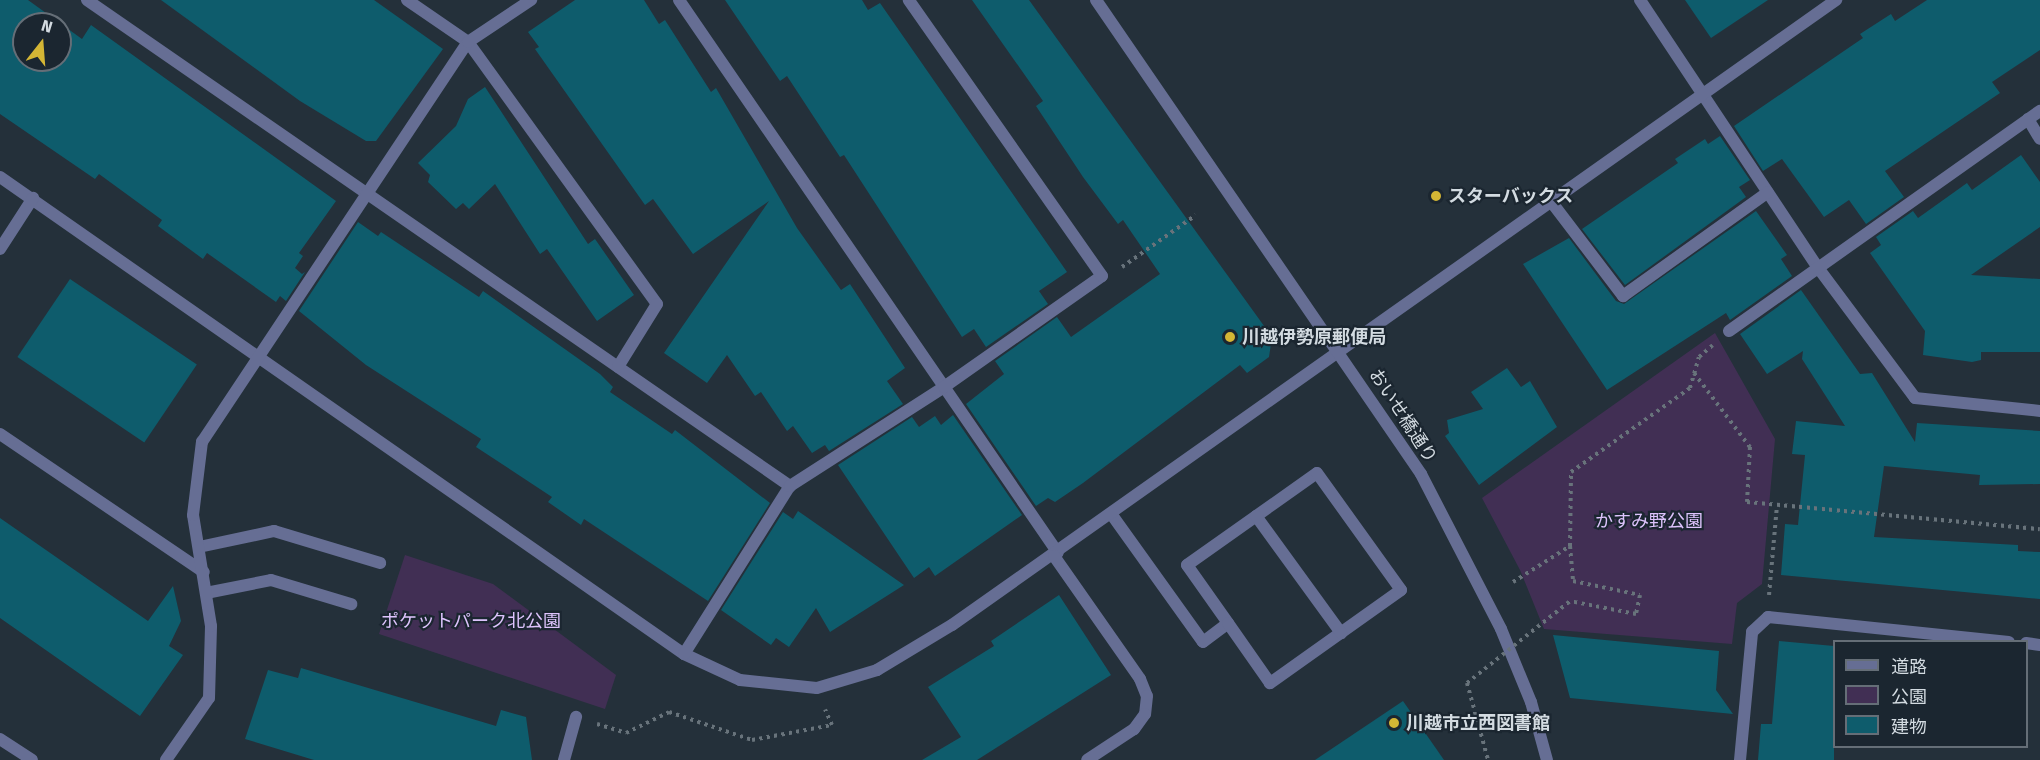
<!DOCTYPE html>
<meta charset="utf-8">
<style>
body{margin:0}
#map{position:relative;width:2040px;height:760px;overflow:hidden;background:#24303a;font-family:"Fira Sans","Noto Sans JP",sans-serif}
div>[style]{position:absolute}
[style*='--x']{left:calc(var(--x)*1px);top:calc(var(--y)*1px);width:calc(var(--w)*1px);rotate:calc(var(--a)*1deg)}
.green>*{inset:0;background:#412f54}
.building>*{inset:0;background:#0e5c6c;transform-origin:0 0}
.path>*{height:4px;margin-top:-2px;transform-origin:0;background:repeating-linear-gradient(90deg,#68737b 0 3px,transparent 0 7.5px)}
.service>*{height:12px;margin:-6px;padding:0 6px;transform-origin:6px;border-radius:6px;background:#666e94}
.minor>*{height:12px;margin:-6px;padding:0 6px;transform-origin:6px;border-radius:6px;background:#666e94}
.tertiary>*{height:12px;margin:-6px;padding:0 6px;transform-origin:6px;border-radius:6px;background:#666e94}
.path-bridge>*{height:4px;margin-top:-2px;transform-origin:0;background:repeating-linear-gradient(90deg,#68737b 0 3px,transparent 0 7.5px)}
.dots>*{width:16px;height:16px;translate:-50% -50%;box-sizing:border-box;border:3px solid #1b2630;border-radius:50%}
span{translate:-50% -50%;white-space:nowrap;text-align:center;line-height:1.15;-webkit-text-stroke:4.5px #1b2630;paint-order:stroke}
.poi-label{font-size:18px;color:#d3dbe1;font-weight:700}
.left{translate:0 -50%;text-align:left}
.street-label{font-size:18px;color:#d3dbe1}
.park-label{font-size:18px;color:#ddc3fc}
.legend{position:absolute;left:1833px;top:640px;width:195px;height:108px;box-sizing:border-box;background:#1b2630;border:2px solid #656e77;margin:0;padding:8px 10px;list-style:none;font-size:18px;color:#d3dbe1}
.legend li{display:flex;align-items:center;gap:12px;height:30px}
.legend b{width:30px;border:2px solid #656e77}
.north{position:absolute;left:12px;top:12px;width:60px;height:60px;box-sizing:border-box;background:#1b2630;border:2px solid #656e77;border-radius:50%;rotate:17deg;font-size:16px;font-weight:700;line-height:24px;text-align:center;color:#d3dbe1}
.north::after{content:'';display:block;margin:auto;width:21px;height:27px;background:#d4b635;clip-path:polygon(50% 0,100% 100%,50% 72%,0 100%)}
</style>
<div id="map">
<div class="green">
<div style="clip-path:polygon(1715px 333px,1775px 439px,1762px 584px,1737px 603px,1732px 644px,1544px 629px,1520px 570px,1482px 498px)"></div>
<div style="clip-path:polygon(405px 555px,493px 584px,616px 675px,605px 709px,379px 634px)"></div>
</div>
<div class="building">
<div style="clip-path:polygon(evenodd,0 0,28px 0,82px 39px,91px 25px,336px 201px,299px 253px,303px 256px,295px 268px,302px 274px,305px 272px,286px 301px,280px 296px,276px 302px,207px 253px,203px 259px,158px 226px,162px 220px,99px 174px,95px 179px,0 114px,0 0,24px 24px,60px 24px,60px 60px,24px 60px,24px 24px)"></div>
<div style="clip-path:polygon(161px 0,374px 0,443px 49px,376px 141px,366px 141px,300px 101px)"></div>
<div style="clip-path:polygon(575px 0,644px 0,659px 24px,665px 20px,711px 92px,716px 88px,797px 228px,841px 290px,850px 284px,905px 368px,887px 381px,903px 404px,829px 451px,825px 445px,812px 453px,793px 426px,787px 431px,761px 392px,755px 396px,727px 355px,707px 383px,664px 353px,769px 201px,693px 254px,653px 199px,645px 205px,535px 49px,539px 47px,528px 32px)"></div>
<div style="clip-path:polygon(725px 0,862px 0,868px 10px,880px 3px,1067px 272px,1039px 291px,1048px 304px,986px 347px,974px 329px,962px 337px,844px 155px,840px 157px,787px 76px,780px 81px)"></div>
<div style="clip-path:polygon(972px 0,1029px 0,1272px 337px,1269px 357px,1247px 373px,1240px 365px,1083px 483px,1055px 502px,1048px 498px,1036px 506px,966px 404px,1004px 374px,995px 361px,1057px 317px,1071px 337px,1160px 274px,1123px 220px,1118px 224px,1083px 177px,1036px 106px,1043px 101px)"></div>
<div style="clip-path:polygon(1685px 0,1768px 0,1711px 38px)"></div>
<div style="clip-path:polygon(1927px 0,2040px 0,2040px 50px,1992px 82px,2000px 93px,1885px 171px,1904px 197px,1866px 224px,1849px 200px,1824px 217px,1782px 159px,1763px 171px,1734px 126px,1863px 38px,1860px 34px,1891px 14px,1895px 21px)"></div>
<div style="clip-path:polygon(485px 87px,588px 244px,595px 239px,634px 295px,597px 321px,547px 249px,540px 254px,495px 184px,469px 209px,463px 203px,456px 209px,428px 182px,430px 175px,418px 163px,456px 126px,468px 99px)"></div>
<div style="clip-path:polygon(1720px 136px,1750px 180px,1739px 187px,1746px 197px,1625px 285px,1582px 229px,1678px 163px,1675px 159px,1705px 139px,1708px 144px)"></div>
<div style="clip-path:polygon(2021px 155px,2040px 182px,2040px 227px,1971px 275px,2040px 279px,2040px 352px,1981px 352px,1981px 360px,1972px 362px,1923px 355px,1925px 331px,1870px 253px,1881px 245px,1876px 237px,1913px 211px,1918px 218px,1967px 183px,1972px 190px)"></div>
<div style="clip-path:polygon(1756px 211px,1787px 255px,1781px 259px,1792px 276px,1730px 320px,1726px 313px,1607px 390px,1523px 264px,1569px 238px,1616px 301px,1624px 304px)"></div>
<div style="clip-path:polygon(358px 222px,378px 236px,381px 232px,479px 297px,483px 291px,600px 374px,613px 387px,610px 392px,672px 434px,675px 430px,770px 503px,708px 601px,584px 519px,581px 525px,548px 502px,552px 497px,476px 447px,481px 439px,366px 365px,299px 311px)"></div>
<div style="left:70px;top:279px;width:153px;height:94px;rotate:34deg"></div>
<div style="clip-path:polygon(1801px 290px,1860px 374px,1872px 373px,1915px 442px,1917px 423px,2040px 431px,2040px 484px,1979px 485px,1980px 475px,1884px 466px,1874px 537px,2018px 545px,2018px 551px,2040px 552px,2040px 599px,1781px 575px,1785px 524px,1798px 525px,1805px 455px,1792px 454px,1796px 421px,1845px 426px,1802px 359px,1803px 351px,1767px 374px,1740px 334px)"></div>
<div style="clip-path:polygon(1507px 368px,1521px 387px,1530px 381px,1557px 427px,1479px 485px,1445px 436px,1449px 433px,1447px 420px,1483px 409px,1471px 392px)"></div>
<div style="clip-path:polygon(953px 415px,1022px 515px,935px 576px,929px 567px,914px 578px,838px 465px,912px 417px,919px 427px,935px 416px,941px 425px)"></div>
<div style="clip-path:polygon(798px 511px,904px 585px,830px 632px,816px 608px,789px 647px,776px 638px,771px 645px,721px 610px,783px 512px,793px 519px)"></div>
<div style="clip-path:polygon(0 518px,148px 621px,173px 586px,181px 621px,169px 646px,183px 655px,140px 716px,0 618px)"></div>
<div style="clip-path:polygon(1059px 595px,1111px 675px,977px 760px,922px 760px,961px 737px,928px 687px,994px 646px,991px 641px)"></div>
<div style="clip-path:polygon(1553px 635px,1719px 651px,1716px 690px,1733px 714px,1570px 698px)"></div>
<div style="clip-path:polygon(1779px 641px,1834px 646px,1834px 760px,1758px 760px,1761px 724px,1772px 724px)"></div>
<div style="clip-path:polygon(301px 668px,496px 726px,501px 710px,526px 717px,532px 760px,314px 760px,245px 739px,268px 670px,298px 678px)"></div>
<div style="clip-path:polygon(1403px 701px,1444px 760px,1315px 760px)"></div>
</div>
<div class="path">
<div style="--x:1122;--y:267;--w:90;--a:-35.1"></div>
<div style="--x:1694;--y:373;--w:93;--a:52.9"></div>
<div style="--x:1750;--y:447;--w:55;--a:93.1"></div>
<div style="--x:1747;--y:502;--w:294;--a:5.3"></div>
<div style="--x:1570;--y:546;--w:35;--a:85"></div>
<div style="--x:1573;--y:581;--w:68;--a:11.8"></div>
<div style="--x:1640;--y:595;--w:19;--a:102"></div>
<div style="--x:1636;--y:614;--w:67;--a:-168.9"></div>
<div style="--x:1513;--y:582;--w:67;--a:-32.3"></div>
<div style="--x:1570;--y:546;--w:74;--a:-89.2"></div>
<div style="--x:1571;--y:472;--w:146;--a:-35.2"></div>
<div style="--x:1690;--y:388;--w:32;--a:-74"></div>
<div style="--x:1699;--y:357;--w:18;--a:-41"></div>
<div style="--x:1769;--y:595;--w:89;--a:-84.9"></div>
<div style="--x:1467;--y:683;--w:80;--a:74.7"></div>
<div style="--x:597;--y:724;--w:30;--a:17"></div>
<div style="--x:626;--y:733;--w:48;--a:-26"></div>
<div style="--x:669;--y:712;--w:88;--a:18.6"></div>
<div style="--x:752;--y:740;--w:81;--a:-10.6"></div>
<div style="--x:832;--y:725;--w:17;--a:-114"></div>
</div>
<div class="service">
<div style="--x:0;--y:434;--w:246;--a:34.1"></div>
<div style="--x:1112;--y:515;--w:156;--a:54.4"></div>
<div style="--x:1203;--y:642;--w:31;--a:-37"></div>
<div style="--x:1228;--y:623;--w:71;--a:-125.3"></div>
<div style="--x:1187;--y:565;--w:159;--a:-35.3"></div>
<div style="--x:1317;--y:473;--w:144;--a:54.3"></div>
<div style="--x:1401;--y:590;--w:161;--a:144.6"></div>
<div style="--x:1270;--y:683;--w:73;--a:-125"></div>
<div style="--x:1256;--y:516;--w:145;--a:54"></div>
<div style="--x:199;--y:547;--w:77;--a:-12"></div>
<div style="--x:274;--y:531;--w:111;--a:16.8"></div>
<div style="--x:206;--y:593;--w:66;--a:-11.3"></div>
<div style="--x:271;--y:580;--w:84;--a:16.7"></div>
<div style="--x:0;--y:739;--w:38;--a:33"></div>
<div style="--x:564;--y:760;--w:45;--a:-74.4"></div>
</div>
<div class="minor">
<div style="--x:87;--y:0;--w:855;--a:34.66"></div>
<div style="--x:407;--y:0;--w:74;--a:34.5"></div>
<div style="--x:468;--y:42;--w:323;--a:54.2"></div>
<div style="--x:657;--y:304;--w:74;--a:121.8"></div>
<div style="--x:679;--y:0;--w:670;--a:55.58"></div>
<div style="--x:1640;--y:0;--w:323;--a:56.4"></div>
<div style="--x:1819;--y:269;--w:161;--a:53.3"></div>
<div style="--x:1915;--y:398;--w:126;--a:5.9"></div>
<div style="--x:2028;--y:119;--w:23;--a:59"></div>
<div style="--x:0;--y:177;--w:834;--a:34.89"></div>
<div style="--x:684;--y:654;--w:62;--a:24.9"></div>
<div style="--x:740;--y:680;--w:77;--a:5.9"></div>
<div style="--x:817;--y:688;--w:63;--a:-16.7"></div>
<div style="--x:877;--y:670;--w:87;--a:-31"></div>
<div style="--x:952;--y:625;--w:1083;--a:-35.26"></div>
<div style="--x:1553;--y:204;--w:116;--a:52.7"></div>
<div style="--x:1623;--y:296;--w:178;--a:-35.6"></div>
<div style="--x:0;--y:249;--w:61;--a:-57.1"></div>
<div style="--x:1729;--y:331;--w:381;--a:-35.3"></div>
<div style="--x:1054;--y:556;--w:150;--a:55"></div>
<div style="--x:1140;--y:679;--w:18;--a:68"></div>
<div style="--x:1147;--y:696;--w:18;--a:96"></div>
<div style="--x:1145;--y:714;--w:19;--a:126"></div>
<div style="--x:1134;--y:729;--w:56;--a:146.6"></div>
<div style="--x:2026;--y:643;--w:14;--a:8"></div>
<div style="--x:684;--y:654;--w:199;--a:-57.8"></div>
<div style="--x:790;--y:486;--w:183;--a:-32.7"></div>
<div style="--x:944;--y:387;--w:193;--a:-35.1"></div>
<div style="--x:1102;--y:276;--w:337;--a:-125"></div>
<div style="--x:166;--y:760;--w:75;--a:-55.3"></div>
<div style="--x:209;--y:698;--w:72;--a:-88.4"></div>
<div style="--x:211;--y:626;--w:112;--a:-99.2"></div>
<div style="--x:193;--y:515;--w:74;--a:-83"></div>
<div style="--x:202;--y:442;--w:480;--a:-56.4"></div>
<div style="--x:468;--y:42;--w:76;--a:-33.7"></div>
<div style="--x:1740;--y:760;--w:129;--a:-84.6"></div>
<div style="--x:1752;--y:632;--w:22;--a:-43"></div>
<div style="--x:1768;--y:617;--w:242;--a:5.9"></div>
</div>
<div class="tertiary">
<div style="--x:1096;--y:0;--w:575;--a:55.56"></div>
<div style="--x:1421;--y:474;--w:174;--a:62.7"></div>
<div style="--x:1501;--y:629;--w:79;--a:67.7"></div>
<div style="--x:1531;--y:702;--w:60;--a:74.6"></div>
</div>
<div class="path-bridge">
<div style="--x:1467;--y:683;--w:132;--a:-38.5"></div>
</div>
<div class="dots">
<div style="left:1436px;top:196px;background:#d4b635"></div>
<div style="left:1230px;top:337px;background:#d4b635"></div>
<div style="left:1394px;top:723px;background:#d4b635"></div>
</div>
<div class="poi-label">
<span class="left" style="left:1448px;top:196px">スターバックス</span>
<span class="left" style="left:1242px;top:337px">川越伊勢原郵便局</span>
<span class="left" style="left:1406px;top:723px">川越市立西図書館</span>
</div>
<div class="street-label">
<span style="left:1403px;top:416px;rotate:57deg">おいせ橋通り</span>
</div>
<div class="park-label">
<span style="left:1649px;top:521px">かすみ野公園</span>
<span style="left:471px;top:621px">ポケットパーク北公園</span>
</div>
<ul class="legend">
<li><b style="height:8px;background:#666e94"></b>道路</li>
<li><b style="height:16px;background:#412f54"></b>公園</li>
<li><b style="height:16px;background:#0e5c6c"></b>建物</li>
</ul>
<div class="north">N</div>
</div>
